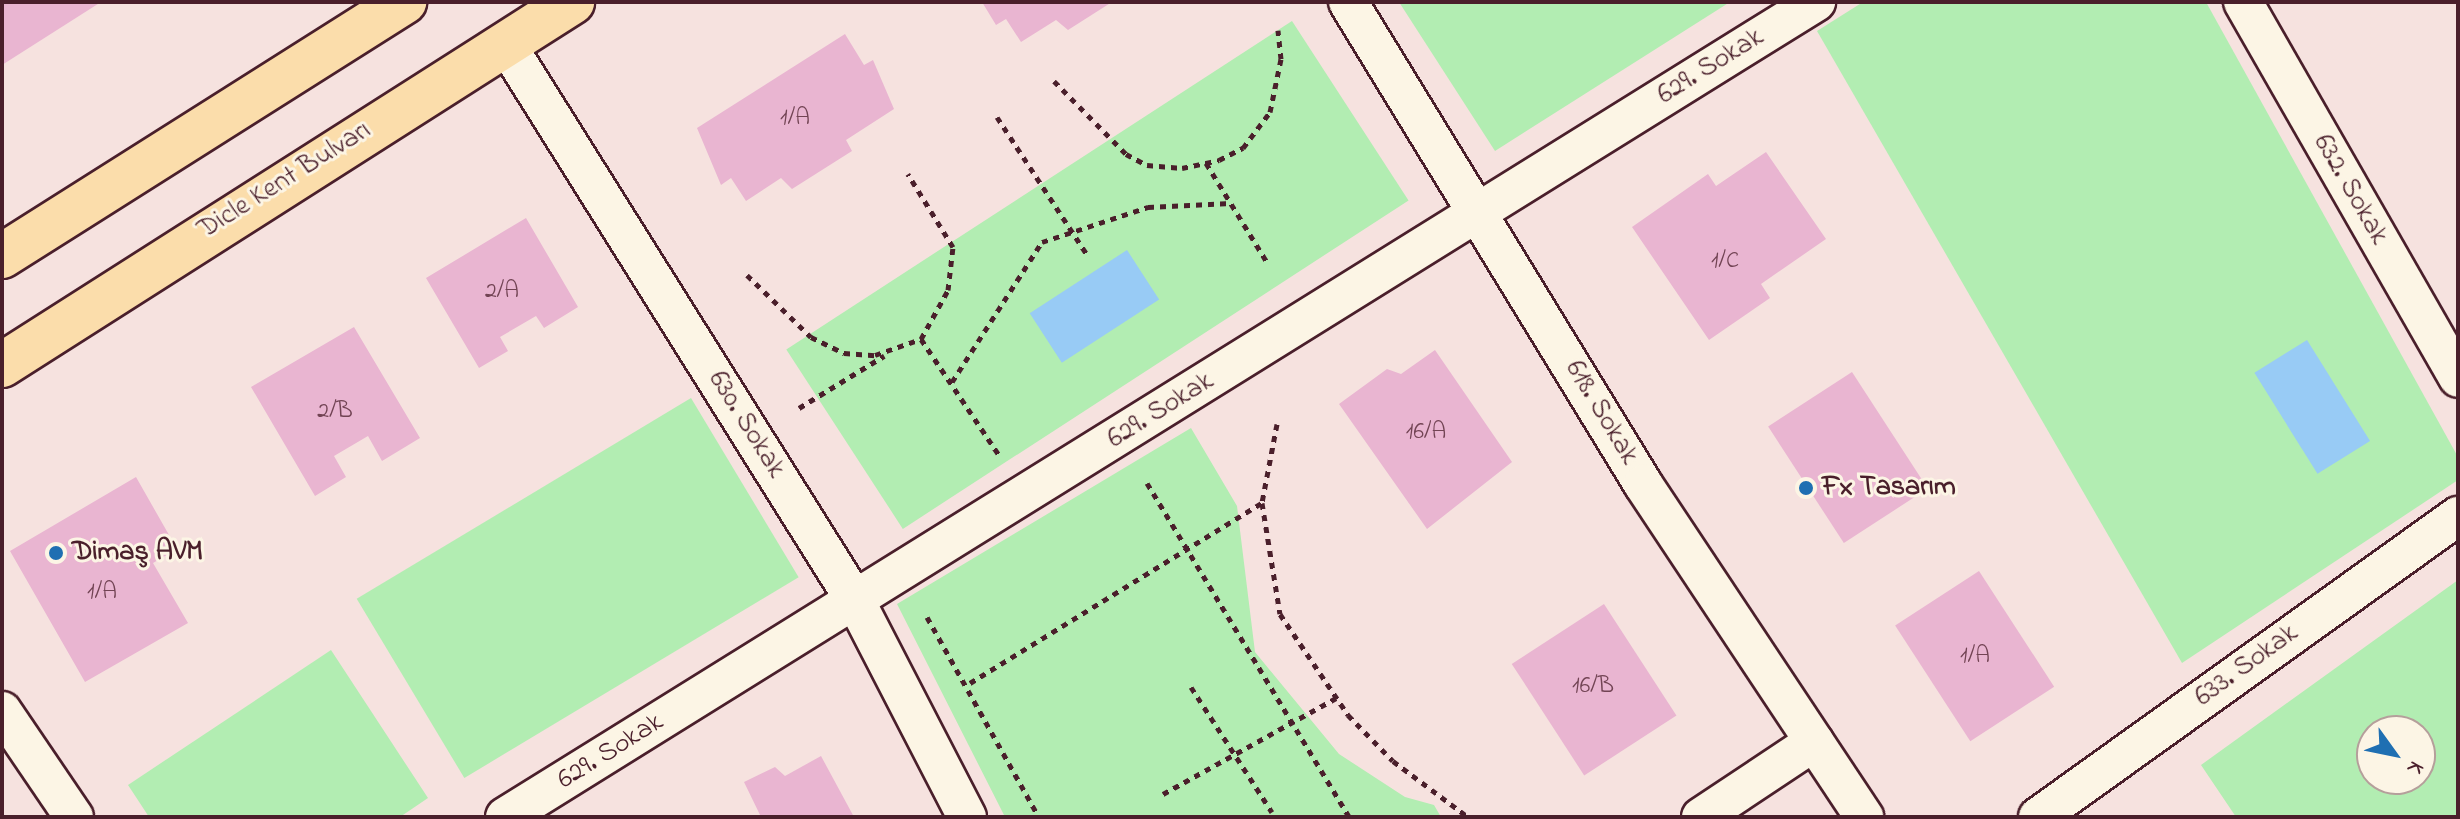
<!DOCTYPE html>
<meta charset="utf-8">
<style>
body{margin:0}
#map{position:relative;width:2460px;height:819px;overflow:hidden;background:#f6e2df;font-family:"Indie Flower",sans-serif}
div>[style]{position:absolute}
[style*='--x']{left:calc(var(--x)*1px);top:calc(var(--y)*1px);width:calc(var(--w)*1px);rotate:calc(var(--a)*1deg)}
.green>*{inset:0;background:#b2edb2;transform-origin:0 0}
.water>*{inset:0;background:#98cbf5;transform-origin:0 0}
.building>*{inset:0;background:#e9b5d1;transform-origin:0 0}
.path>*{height:5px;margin-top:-2.5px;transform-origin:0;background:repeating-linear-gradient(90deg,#4a1f2b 0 6px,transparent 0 12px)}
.roads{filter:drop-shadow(2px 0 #4a1f2b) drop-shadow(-2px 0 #4a1f2b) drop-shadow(0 2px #4a1f2b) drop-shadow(0 -2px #4a1f2b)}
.minor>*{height:38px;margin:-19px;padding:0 19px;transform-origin:19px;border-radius:19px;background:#fcf5e5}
.primary>*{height:44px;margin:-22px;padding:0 22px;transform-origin:22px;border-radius:22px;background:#fbddab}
.dots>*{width:22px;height:22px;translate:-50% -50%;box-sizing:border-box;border:4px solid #fcf5e5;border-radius:50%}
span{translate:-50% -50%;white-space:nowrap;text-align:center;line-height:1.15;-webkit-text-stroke:6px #fcf5e5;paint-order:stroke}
.number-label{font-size:24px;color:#724454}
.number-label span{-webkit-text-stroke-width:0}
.street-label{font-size:28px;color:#4a1f2b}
.poi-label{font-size:28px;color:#4a1f2b;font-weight:700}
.left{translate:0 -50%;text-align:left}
.frame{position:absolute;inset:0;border:4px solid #4a1f2b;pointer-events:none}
.north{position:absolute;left:2356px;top:715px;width:80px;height:80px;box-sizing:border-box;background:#fcf5e5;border:2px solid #b59f9b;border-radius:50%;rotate:123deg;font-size:22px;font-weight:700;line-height:32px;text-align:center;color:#4a1f2b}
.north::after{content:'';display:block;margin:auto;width:28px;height:36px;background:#1f6fb2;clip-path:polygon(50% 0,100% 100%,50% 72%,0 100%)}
</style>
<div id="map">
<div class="green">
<div style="clip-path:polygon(1399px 2px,1730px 2px,1495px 151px)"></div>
<div style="clip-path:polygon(1863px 2px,2206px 2px,2458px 457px,2458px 480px,2182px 663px,1817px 31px)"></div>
<div style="left:1292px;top:21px;width:214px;height:603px;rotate:57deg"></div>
<div style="left:691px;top:398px;width:209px;height:390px;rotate:59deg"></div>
<div style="clip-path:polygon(1191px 428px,1237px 506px,1255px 652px,1339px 754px,1405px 797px,1434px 805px,1441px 817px,1005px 817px,897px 604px)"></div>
<div style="clip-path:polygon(evenodd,2458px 580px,2458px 817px,2236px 817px,2201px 765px,2458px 580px,2420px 731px,2420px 779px,2372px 779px,2372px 731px,2420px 731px)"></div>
<div style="clip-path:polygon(331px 650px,428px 798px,400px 817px,149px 817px,128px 785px)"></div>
</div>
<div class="water">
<div style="left:1127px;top:250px;width:59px;height:116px;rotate:57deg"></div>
<div style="left:2307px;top:340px;width:119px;height:62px;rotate:58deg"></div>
</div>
<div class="building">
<div style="clip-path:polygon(2px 2px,101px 2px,2px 65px)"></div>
<div style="clip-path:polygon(982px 2px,1112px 2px,1068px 30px,1056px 20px,1021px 42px,1006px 19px,996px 25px)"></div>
<div style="clip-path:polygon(845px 34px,864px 65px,873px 60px,894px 109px,846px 140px,852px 151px,792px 189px,781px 178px,746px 201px,731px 178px,721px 185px,697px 128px)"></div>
<div style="clip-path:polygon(1766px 152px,1826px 239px,1761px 284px,1770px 298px,1709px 340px,1632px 227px,1708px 174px,1716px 186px)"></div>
<div style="clip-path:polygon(526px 218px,578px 307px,544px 328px,536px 316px,500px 337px,508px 351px,479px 368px,426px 278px)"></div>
<div style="clip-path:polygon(354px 327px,420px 438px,382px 461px,368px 436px,334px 456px,346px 477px,315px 496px,251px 387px)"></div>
<div style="clip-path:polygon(1435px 350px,1512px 462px,1427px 529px,1339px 404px,1387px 369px,1401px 374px)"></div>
<div style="left:1852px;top:372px;width:139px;height:100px;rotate:57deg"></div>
<div style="clip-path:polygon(136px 477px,177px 549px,153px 563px,188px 623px,85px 682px,10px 551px)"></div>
<div style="left:1979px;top:571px;width:138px;height:100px;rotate:57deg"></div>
<div style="left:1604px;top:604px;width:133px;height:110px;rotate:57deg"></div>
<div style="clip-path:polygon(821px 756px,854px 817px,761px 817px,744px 782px,775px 767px,785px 776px)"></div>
</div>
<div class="path">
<div style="--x:1054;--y:81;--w:103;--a:45.4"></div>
<div style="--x:1126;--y:154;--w:24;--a:28"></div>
<div style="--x:1147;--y:165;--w:35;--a:5"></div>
<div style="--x:1182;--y:168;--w:38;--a:-12"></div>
<div style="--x:1219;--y:160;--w:27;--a:-27"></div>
<div style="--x:1243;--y:148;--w:45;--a:-53.1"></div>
<div style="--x:1270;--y:112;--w:54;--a:-78.3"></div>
<div style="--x:1281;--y:59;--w:29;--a:-96"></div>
<div style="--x:997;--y:117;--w:166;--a:56.8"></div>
<div style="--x:1206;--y:163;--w:116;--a:58.4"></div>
<div style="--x:747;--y:275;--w:89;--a:44.1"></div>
<div style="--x:811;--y:337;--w:37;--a:26"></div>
<div style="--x:844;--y:353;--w:31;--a:4"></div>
<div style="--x:875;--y:355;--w:49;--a:-19.2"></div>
<div style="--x:921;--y:339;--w:56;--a:-61.1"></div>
<div style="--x:948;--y:290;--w:43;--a:-83.4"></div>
<div style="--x:953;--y:247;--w:86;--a:-121.7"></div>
<div style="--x:921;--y:339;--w:140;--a:56.1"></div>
<div style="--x:952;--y:382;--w:166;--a:-57.3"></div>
<div style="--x:1042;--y:242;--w:112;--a:-18.3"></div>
<div style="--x:1148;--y:207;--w:83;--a:-2.8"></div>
<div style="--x:799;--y:408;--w:100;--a:-31.5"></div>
<div style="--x:1277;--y:424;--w:80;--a:100.8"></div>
<div style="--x:1262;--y:503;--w:112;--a:80.8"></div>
<div style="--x:1280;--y:614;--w:122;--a:56"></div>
<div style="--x:1348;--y:715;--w:64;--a:45.6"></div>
<div style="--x:1393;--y:761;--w:94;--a:36.7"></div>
<div style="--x:1147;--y:483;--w:390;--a:58.8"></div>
<div style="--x:927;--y:617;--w:229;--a:60.8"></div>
<div style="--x:970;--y:683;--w:343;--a:-31.7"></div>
<div style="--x:1191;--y:687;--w:149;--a:57.1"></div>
<div style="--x:1163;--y:794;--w:198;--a:-29"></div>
</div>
<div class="roads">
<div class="minor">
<div style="--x:1348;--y:2;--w:565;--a:58.53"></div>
<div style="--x:1643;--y:484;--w:400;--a:56.4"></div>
<div style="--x:2243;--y:2;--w:433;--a:60.2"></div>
<div style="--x:506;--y:44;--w:659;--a:57.9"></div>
<div style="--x:856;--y:602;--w:242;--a:62.7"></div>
<div style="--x:2;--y:711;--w:128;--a:55.8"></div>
<div style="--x:505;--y:817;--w:1544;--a:-31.87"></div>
<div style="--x:1701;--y:817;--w:136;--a:-33.6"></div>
<div style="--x:2038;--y:817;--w:517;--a:-35.63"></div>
</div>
<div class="primary">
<div style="--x:2;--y:256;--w:476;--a:-32.3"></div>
<div style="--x:2;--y:365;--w:676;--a:-32.49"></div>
</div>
</div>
<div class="dots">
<div style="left:1806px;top:488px;background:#1f6fb2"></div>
<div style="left:56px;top:553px;background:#1f6fb2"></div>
</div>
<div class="number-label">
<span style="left:795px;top:119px">1/A</span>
<span style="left:1725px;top:262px">1/C</span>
<span style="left:502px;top:292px">2/A</span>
<span style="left:335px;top:412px">2/B</span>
<span style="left:1426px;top:433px">16/A</span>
<span style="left:102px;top:593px">1/A</span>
<span style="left:1975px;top:657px">1/A</span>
<span style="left:1593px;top:687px">16/B</span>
</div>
<div class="street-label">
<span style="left:1711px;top:67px;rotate:-32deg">629. Sokak</span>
<span style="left:285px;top:181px;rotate:-32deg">Dicle Kent Bulvarı</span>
<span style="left:2350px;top:190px;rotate:60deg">632. Sokak</span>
<span style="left:1161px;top:411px;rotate:-32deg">629. Sokak</span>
<span style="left:1601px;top:413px;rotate:59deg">618. Sokak</span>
<span style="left:746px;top:425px;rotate:58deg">630. Sokak</span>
<span style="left:2247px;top:666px;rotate:-36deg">633. Sokak</span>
<span style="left:611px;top:752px;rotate:-32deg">629. Sokak</span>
</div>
<div class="poi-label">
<span class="left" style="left:1822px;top:488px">Fx Tasarım</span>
<span class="left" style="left:72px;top:553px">Dimaş AVM</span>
</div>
<div class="frame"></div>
<div class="north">K</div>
</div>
